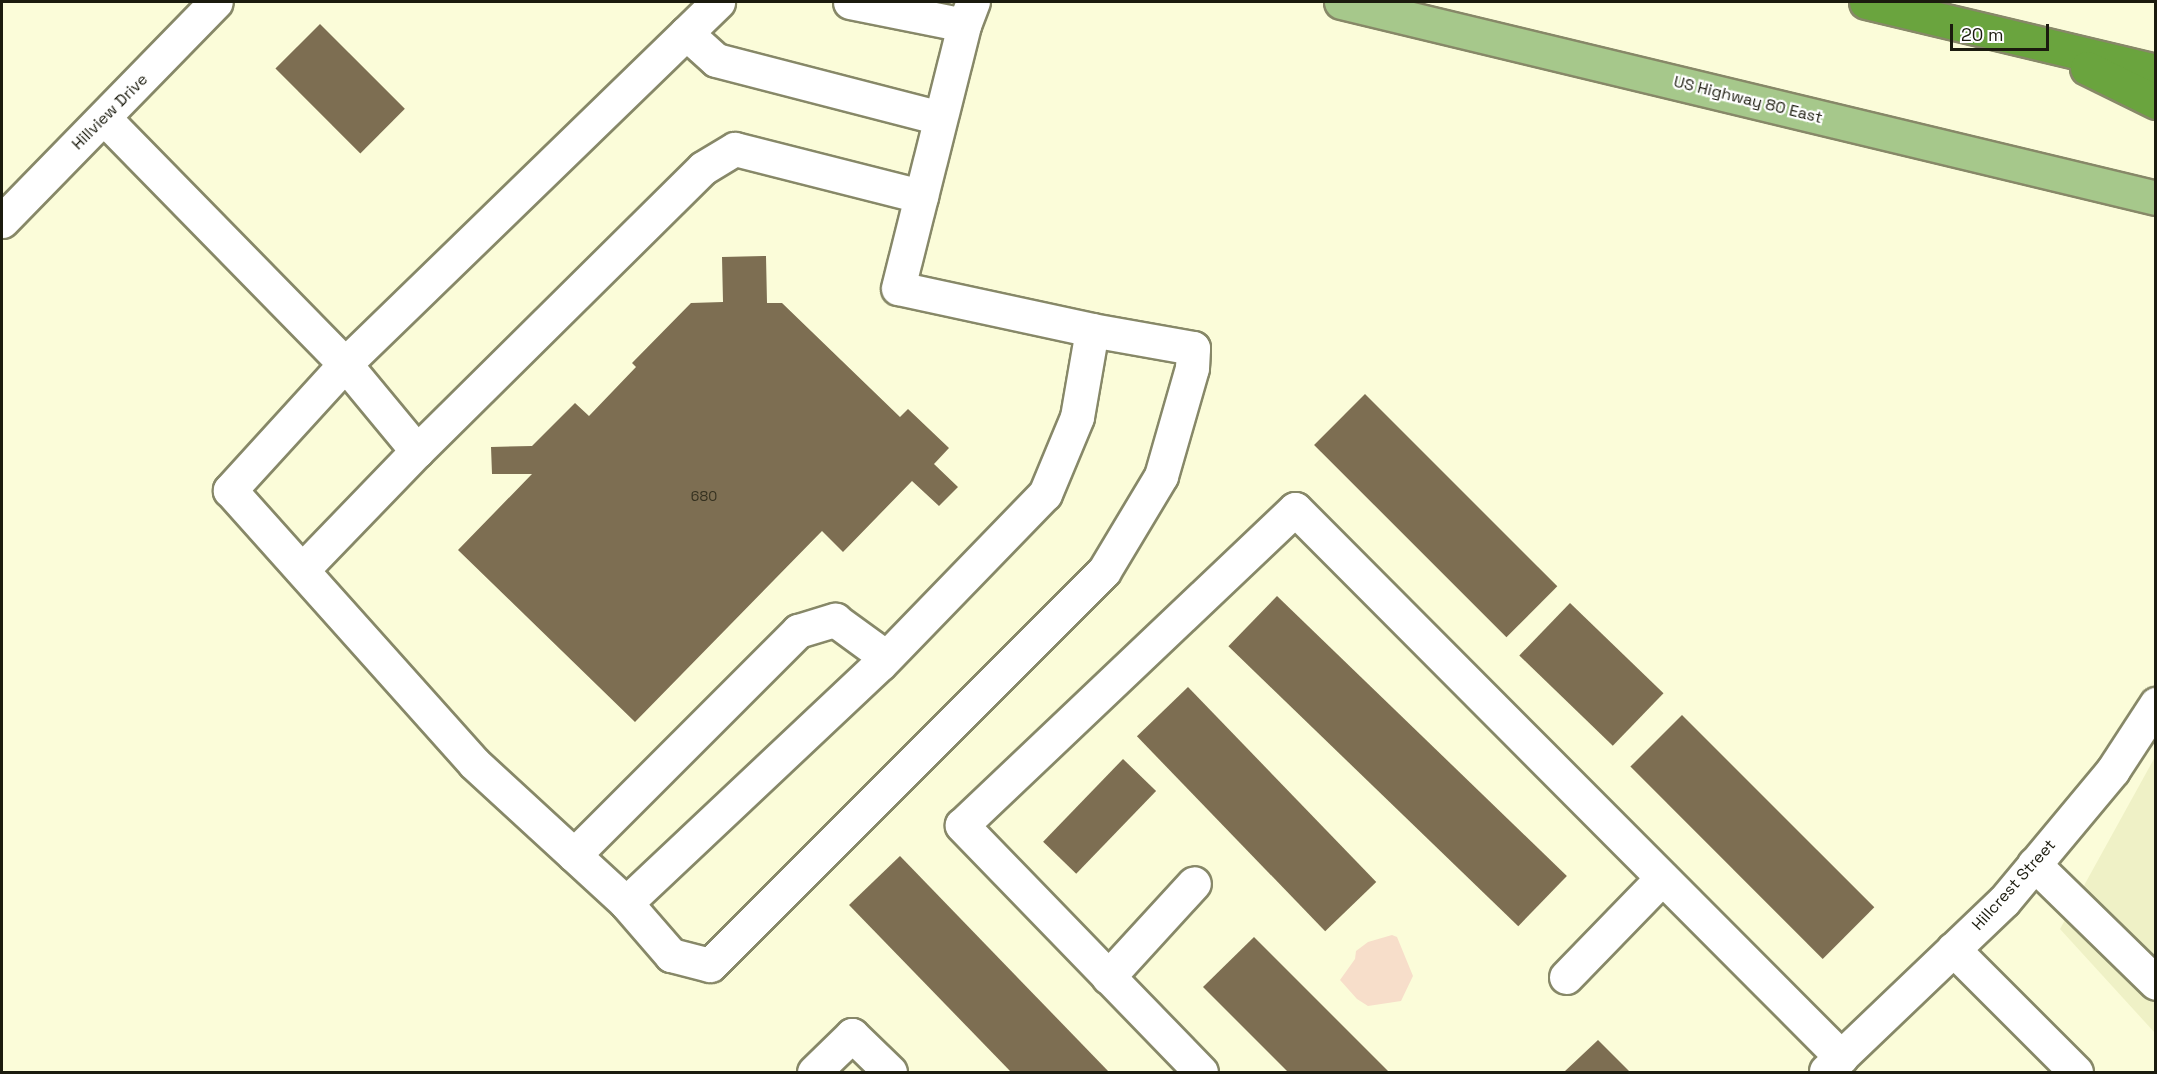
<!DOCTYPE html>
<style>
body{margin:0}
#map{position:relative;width:2157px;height:1074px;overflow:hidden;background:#fbfcd9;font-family:"Space Grotesk",sans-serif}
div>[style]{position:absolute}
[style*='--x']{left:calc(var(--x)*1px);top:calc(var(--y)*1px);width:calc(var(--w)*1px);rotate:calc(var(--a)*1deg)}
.built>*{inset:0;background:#eff1c6}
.green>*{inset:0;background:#f7deca}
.building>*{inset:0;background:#7d6e52;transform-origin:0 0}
.roads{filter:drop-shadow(2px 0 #878868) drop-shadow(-2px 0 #878868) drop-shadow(0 2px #878868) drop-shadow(0 -2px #878868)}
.minor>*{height:33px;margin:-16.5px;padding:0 16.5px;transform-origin:16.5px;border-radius:16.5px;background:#fff}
.major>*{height:33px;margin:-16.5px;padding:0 16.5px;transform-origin:16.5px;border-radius:16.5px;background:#a6c88b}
.highway>*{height:33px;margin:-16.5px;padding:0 16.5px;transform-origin:16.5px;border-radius:16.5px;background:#6aa43e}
span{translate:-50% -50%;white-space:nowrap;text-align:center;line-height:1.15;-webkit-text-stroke:4.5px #fff;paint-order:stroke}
.number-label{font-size:14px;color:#34301f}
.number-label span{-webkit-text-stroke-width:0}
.street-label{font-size:16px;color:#1b1b0e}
.frame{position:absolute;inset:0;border:3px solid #1b1b0e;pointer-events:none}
.scale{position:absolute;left:1950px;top:24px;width:99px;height:27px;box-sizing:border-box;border:3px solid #1b1b0e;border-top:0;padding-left:8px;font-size:18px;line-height:21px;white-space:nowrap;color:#1b1b0e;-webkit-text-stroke:4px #fff;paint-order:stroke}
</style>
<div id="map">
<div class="built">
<div style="clip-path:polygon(2155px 757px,2155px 1033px,2060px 929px)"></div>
</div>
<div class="green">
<div style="clip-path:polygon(1392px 935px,1397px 937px,1413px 976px,1401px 1001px,1368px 1006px,1357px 999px,1340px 980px,1355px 959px,1356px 951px,1368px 942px)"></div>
</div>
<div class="building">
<div style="left:320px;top:24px;width:120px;height:63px;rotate:45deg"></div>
<div style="clip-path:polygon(766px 256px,767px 303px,782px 303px,900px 417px,908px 409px,949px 448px,934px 464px,958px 487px,939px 506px,912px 481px,843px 552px,822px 531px,635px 722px,458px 550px,532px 474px,492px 474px,491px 447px,532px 446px,575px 403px,589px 416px,636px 367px,632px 363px,691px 303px,723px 302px,722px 257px)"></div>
<div style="left:1365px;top:394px;width:272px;height:72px;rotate:45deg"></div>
<div style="left:1277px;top:596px;width:403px;height:70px;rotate:44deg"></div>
<div style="left:1570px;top:603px;width:130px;height:73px;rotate:44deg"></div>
<div style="left:1188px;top:687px;width:271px;height:71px;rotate:46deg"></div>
<div style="left:1682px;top:715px;width:272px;height:73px;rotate:45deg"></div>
<div style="left:1123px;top:759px;width:46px;height:115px;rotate:44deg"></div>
<div style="clip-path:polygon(900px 856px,1109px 1072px,1011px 1072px,849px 905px)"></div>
<div style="clip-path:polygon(1254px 937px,1389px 1072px,1288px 1072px,1203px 987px)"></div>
<div style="clip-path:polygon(1598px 1040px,1630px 1072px,1564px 1072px)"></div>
</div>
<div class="roads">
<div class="minor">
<div style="--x:850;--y:2;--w:116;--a:11.4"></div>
<div style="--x:964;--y:25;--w:25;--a:-69"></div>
<div style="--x:686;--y:33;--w:40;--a:42"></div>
<div style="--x:716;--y:60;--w:231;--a:14.5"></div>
<div style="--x:104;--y:118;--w:344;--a:45.6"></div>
<div style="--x:345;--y:364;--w:520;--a:-44.14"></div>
<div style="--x:2;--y:221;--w:306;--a:-45.7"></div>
<div style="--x:417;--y:451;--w:402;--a:-44.7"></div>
<div style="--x:703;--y:168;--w:37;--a:-31"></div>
<div style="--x:735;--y:149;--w:192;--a:14.2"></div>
<div style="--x:302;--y:570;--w:165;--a:-46"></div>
<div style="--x:417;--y:451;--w:113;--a:-129.6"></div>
<div style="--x:345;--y:364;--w:171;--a:132.4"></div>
<div style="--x:230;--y:490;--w:366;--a:48.2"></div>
<div style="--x:474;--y:763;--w:207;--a:42.6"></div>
<div style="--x:626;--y:903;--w:349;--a:-43.3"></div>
<div style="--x:880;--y:664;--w:237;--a:-45.9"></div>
<div style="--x:1045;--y:494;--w:83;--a:-67.4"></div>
<div style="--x:1077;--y:417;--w:88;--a:-80.2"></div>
<div style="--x:1092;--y:330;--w:198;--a:-167.8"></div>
<div style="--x:898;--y:288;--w:271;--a:-75.9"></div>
<div style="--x:574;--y:855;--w:317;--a:-45"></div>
<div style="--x:798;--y:631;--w:39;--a:-17"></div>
<div style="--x:835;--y:620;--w:63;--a:36"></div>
<div style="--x:2034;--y:864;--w:170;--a:44.3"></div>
<div style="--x:626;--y:903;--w:69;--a:49.1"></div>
<div style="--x:671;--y:955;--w:40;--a:14.4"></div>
<div style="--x:710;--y:965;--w:557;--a:-45"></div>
<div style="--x:1104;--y:571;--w:111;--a:-59"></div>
<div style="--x:1161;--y:476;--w:112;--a:-74"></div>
<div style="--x:1192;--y:368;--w:20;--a:-87"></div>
<div style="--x:1193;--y:348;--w:103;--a:-169.9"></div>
<div style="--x:1953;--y:949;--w:174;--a:45"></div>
<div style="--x:1108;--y:977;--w:127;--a:-47.5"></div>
<div style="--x:1566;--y:977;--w:138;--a:-45.9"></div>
<div style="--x:1826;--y:1071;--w:246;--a:-43.7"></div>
<div style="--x:2004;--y:901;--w:170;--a:-50.2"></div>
<div style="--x:2113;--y:770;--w:79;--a:-56.9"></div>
<div style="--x:814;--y:1072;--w:53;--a:-44.2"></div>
<div style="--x:852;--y:1035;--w:53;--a:44.2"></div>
<div style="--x:1201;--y:1072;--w:344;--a:-134.1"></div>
<div style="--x:962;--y:825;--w:459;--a:-43.5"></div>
<div style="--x:1295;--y:509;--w:774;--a:45.1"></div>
</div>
<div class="major">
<div style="--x:1341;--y:2;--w:838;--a:13.52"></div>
</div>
<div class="highway">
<div style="--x:1866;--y:2;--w:298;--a:13.4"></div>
<div style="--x:2087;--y:68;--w:77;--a:26.2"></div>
</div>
</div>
<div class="number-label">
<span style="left:704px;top:496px">680</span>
</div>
<div class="street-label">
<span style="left:1748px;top:100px;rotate:14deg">US Highway 80 East</span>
<span style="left:110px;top:112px;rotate:-45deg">Hillview Drive</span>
<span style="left:2014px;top:885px;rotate:-48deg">Hillcrest Street</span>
</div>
<div class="frame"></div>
<div class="scale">20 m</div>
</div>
